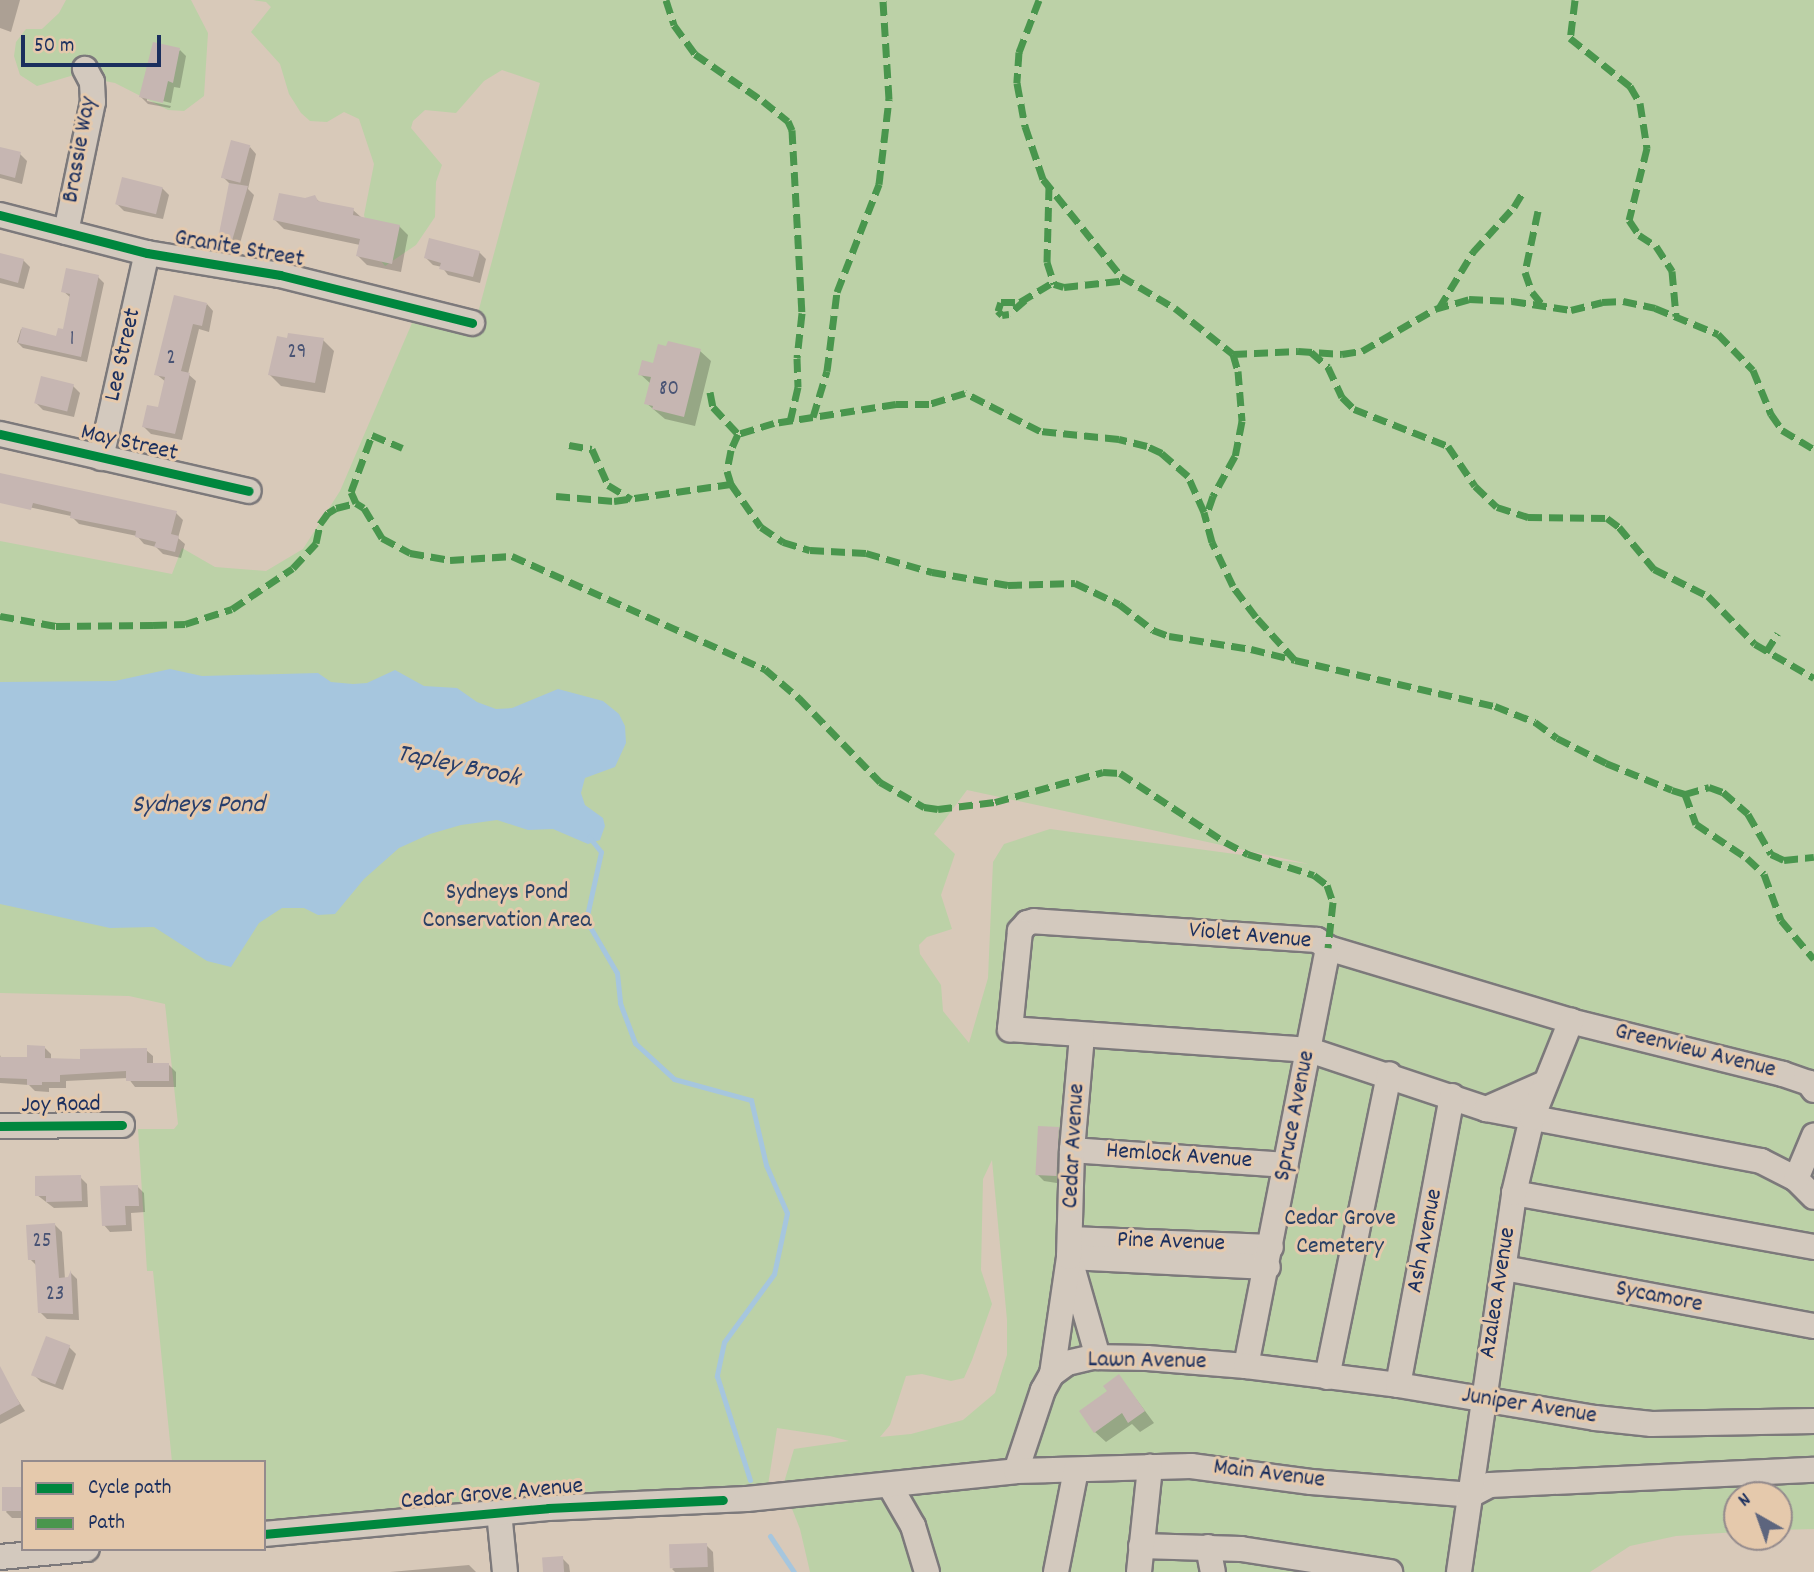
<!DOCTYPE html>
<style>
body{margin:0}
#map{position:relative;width:1814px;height:1572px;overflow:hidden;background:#d8c9b9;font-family:Dekko,sans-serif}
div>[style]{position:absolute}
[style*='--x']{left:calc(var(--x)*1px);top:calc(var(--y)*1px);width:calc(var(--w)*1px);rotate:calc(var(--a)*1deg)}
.green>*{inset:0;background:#bcd1a7}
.water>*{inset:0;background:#a6c6de}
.shadow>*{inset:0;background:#0003}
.stream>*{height:5px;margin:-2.5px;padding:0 2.5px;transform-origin:2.5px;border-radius:2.5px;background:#a6c6de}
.building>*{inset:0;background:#c6b6b2;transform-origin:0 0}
.roads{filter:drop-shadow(2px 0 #7c797b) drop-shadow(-2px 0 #7c797b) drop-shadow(0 2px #7c797b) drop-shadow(0 -2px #7c797b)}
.minor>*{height:24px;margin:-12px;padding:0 12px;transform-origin:12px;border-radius:12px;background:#d3c9be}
.quiet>*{height:7px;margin-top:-3.5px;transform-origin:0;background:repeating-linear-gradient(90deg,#49964d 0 14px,transparent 0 21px)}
.cycleway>*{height:9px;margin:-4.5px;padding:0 4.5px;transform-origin:4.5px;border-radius:4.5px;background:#00873e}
span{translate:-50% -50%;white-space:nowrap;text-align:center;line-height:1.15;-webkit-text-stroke:6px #e5c9ac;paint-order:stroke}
.number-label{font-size:21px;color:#485374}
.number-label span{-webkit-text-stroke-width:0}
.street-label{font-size:24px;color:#1b2f5e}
.park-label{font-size:24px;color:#294064}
.water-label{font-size:26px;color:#273e6c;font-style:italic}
.legend{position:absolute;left:21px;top:1460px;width:245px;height:91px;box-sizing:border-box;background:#e5c9ac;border:2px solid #948b8d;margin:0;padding:9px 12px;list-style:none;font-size:21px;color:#1b2f5e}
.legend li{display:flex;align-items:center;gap:14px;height:35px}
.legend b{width:35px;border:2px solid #948b8d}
.north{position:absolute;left:1723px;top:1481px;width:70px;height:70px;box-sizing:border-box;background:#e5c9ac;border:2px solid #948b8d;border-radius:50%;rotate:320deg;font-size:19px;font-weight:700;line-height:28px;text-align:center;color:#1b2f5e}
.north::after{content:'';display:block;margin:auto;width:24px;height:32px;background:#5d657e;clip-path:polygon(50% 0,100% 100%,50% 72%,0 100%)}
.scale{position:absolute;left:21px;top:35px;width:140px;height:32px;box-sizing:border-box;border:4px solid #1b2f5e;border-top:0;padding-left:9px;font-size:21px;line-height:24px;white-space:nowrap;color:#1b2f5e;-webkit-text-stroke:5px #e5c9ac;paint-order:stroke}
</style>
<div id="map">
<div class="green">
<div style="clip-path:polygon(66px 0,191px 0,208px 33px,204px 96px,184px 111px,168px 110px,115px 83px,74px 75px,37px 86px,20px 75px,14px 56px,16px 42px,26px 29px,42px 29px,59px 13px)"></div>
<div style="clip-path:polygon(evenodd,253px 0,1814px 0,1814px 1529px,1779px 1530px,1779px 1495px,1737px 1495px,1737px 1532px,1676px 1536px,1630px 1546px,1590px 1572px,810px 1572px,800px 1529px,783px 1486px,794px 1449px,849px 1441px,830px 1436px,777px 1428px,768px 1485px,264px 1520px,264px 1462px,172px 1462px,153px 1271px,147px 1271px,138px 1129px,174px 1129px,178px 1124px,165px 1004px,129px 996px,0 993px,0 541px,172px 574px,182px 548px,215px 567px,266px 571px,303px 549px,340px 491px,412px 323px,472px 335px,540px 83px,502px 70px,484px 81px,456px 113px,425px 110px,413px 121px,411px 128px,442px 165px,436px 182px,435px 217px,416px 245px,385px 266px,375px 253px,364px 215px,374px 164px,359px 119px,344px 112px,327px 122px,310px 121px,301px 113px,289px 94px,280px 64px,251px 32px,271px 7px,266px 2px,253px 0,967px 790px,1309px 864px,1050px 829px,1004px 844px,993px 862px,988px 978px,969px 1043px,943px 1011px,941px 985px,920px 954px,919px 945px,927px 937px,952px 929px,941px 895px,955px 854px,934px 834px,967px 790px,253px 0,992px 1160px,1007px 1320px,1007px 1355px,995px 1393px,963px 1420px,911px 1434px,880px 1437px,890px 1425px,906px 1376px,922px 1374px,951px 1381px,964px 1378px,972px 1360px,992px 1304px,981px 1270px,983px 1179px,992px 1160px)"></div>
</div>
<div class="water">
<div style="clip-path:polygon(170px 669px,202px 676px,318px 673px,331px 682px,353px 684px,367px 683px,395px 670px,424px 686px,457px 688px,477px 702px,496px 709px,512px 708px,558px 689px,603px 701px,619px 714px,625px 726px,626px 743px,615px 767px,585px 778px,581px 793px,585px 805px,603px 818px,605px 826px,600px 840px,588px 844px,553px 829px,528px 830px,497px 820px,461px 825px,430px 834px,399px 848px,364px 879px,335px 914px,318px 915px,304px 908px,282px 908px,259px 923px,231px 967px,207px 961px,154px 927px,110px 928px,0 904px,0 682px,115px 681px)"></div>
</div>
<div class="shadow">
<div style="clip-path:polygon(0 0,20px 0,11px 32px,0 28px)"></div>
<div style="clip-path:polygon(180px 50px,186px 56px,180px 88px,174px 87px,171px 103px,147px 97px,147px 101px,171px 106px,170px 108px,148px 104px,141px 97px)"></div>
<div style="clip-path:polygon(250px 147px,256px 154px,248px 189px,254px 195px,236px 257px,225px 256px,218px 249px,231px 185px,224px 178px)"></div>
<div style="clip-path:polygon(0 149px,20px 154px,27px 161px,22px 184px,0 178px)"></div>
<div style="clip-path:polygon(162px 188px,169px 195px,163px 219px,124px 211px,117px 204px)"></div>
<div style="clip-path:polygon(314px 197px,321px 203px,353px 210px,362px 218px,399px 226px,408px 235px,401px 272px,367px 265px,358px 256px,360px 245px,284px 229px,275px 220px)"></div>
<div style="clip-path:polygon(479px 252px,486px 259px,480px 283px,448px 275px,442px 267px,433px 265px,426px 258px)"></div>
<div style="clip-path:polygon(0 255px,23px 260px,30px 267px,24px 289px,0 283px)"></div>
<div style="clip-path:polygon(98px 277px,104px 283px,87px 362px,23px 348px,17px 342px,21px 329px,58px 338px,64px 331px,71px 298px,63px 291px)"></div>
<div style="clip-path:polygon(207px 304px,213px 311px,209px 332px,199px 329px,188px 374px,196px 381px,182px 440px,151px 434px,144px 427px,159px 409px,166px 382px,156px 374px)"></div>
<div style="clip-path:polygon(288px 340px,323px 340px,334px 351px,325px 393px,281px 386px,270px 375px)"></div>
<div style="clip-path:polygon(667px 348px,700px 351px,711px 361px,695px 426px,665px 419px,646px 403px,651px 384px,640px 374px,655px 366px)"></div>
<div style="clip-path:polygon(73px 386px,80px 393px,74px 417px,43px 410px,36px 403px)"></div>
<div style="clip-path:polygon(0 475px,176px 513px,183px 520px,178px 538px,185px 544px,181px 558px,163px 554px,156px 547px,144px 544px,137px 536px,79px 524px,71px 516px,0 501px)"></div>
<div style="clip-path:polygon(44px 1047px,51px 1054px,51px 1060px,81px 1061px,146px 1050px,153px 1056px,153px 1065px,169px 1065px,176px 1072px,176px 1087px,135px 1087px,128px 1078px,66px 1081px,66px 1088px,49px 1088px,49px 1092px,35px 1091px,29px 1085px,0 1083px,0 1055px,1px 1058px,29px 1059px)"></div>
<div style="clip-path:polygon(1058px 1129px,1065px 1136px,1063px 1184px,1044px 1181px,1037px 1174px)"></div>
<div style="clip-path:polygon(80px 1177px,87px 1184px,88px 1207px,54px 1208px,37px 1195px)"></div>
<div style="clip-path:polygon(137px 1186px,144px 1193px,145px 1212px,131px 1213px,132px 1231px,110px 1232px,104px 1225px)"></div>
<div style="clip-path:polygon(55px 1225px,62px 1232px,65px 1279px,69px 1279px,71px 1273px,77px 1279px,79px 1320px,47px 1319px,40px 1312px,37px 1266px,30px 1259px)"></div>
<div style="clip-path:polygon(47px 1339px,69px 1347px,76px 1354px,63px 1390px,41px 1382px,34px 1375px)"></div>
<div style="clip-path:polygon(1119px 1376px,1154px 1423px,1140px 1432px,1132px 1424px,1106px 1442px,1095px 1432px,1109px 1392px)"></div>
<div style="clip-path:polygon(10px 1388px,25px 1411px,0 1424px,0 1392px)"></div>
<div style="clip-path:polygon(23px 1488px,23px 1518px,12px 1518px,6px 1512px)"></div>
<div style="clip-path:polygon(706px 1545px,713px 1552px,714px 1572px,675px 1572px,672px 1569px)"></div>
<div style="clip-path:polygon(562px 1558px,569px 1565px,570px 1572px,545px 1572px)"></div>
<div style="clip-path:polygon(469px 1565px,476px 1572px,390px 1572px)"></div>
</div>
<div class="stream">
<div style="--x:589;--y:837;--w:19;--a:51"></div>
<div style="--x:601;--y:852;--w:70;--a:102.4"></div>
<div style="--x:586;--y:920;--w:61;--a:59.7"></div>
<div style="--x:617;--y:973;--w:30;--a:84"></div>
<div style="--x:620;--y:1003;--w:43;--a:69.4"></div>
<div style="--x:635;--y:1043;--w:53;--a:42.7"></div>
<div style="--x:674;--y:1079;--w:80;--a:15.3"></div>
<div style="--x:751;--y:1100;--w:67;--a:77"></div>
<div style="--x:766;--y:1165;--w:52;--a:66.4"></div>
<div style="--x:787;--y:1213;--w:62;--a:102"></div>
<div style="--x:774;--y:1274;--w:84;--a:126.3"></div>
<div style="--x:724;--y:1342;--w:35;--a:102"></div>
<div style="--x:717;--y:1376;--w:109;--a:72.4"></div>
<div style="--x:770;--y:1536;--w:43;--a:56.3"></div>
</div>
<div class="building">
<div style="clip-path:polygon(153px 42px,180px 48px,173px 83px,168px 81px,163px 103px,139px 97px)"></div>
<div style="left:231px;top:140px;width:20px;height:39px;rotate:15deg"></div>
<div style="clip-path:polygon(0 147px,21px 152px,15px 178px,0 174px)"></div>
<div style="left:122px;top:177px;width:42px;height:28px;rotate:14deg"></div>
<div style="clip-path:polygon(229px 183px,248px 186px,229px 251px,216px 249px)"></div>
<div style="clip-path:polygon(279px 193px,305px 198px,315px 195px,318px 201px,354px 208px,353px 215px,400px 225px,392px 264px,356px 256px,360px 239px,273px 220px)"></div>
<div style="clip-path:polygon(429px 238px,480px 251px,473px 277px,439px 269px,441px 263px,424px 258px)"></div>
<div style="clip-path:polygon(0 253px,24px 259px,18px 283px,0 278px)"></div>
<div style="clip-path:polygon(66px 268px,99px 275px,81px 357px,18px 343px,22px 327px,56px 336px,58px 328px,63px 329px,70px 294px,61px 292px)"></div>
<div style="clip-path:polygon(174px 295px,207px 303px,202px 326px,193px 324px,181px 371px,190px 373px,175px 434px,142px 427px,147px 405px,158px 407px,165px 377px,154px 375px)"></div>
<div style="clip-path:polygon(288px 333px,324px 338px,315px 383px,268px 375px,277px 336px,287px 338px)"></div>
<div style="clip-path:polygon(668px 341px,701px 349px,684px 417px,652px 409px,653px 406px,644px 404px,651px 377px,638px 375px,642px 360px,653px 363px,658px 344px,666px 346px)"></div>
<div style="left:41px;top:376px;width:34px;height:28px;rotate:14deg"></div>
<div style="clip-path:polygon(0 473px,177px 511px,171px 534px,179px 536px,175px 552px,154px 547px,156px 542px,135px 537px,136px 531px,70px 518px,71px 512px,33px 503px,31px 510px,0 503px)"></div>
<div style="clip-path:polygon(27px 1045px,45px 1046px,45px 1058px,80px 1059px,80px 1049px,147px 1048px,147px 1063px,169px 1063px,169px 1081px,126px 1081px,126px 1071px,60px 1075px,60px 1082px,42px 1082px,42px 1085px,27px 1085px,27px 1079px,0 1078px,0 1057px,27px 1057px)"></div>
<div style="left:1038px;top:1126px;width:21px;height:49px;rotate:3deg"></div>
<div style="clip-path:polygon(81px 1175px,82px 1201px,46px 1202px,46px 1196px,35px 1196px,35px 1176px)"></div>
<div style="clip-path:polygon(138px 1185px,139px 1206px,125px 1206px,126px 1225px,102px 1226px,100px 1186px)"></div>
<div style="clip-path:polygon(55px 1223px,59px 1278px,68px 1277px,71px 1270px,73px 1314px,38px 1313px,35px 1260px,28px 1260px,26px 1225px)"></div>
<div style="left:46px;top:1336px;width:26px;height:42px;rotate:21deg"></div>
<div style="clip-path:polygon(0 1366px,20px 1404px,0 1415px)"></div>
<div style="clip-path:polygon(1119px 1374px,1145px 1411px,1128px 1423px,1122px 1413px,1094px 1433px,1079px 1411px,1107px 1391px,1103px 1386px)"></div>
<div style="left:23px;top:1487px;width:24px;height:21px;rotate:90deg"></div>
<div style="left:707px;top:1543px;width:24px;height:38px;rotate:88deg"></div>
<div style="left:563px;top:1556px;width:16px;height:21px;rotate:86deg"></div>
</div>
<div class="roads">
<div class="minor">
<div style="--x:0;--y:215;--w:152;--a:14.5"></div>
<div style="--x:147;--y:253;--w:135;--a:9.4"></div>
<div style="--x:280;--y:275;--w:198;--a:14"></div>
<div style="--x:66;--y:232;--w:133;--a:-78.3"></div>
<div style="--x:93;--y:102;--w:20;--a:-93"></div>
<div style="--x:92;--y:82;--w:15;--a:-118"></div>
<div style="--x:0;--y:434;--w:255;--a:12.9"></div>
<div style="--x:101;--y:458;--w:210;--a:-77.4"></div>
<div style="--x:1814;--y:1090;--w:9;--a:-126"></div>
<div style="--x:1809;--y:1083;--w:28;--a:-161"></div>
<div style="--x:1783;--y:1074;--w:219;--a:-166"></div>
<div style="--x:1571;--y:1021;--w:254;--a:-163.3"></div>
<div style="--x:1328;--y:948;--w:14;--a:-144"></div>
<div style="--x:1317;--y:940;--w:284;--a:-176.2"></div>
<div style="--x:1034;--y:921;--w:7;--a:164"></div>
<div style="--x:1027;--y:923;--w:11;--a:131"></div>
<div style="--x:1020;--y:931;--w:99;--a:95.8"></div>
<div style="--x:1010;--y:1029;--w:300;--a:4"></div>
<div style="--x:1309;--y:1050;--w:187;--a:18.4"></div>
<div style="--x:1486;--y:1109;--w:280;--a:10.7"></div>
<div style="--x:1761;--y:1161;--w:39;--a:27"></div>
<div style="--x:1796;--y:1179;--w:25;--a:45"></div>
<div style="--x:1486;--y:1109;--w:64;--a:-23.8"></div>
<div style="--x:0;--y:1126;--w:122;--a:-0.5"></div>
<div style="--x:1072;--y:1150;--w:214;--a:4"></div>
<div style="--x:1796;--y:1179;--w:47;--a:-67.3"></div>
<div style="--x:1514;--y:1193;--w:305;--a:10.2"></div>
<div style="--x:1070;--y:1239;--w:201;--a:2.3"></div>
<div style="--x:1069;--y:1257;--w:199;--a:2.9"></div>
<div style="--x:1071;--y:1263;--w:98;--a:74"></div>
<div style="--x:1504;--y:1268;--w:315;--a:10.6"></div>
<div style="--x:1246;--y:1366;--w:426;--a:-78.9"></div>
<div style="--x:1052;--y:1374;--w:19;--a:-36"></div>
<div style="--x:1067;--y:1363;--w:26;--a:-13"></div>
<div style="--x:1092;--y:1357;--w:55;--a:1"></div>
<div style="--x:1147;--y:1358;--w:99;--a:4.6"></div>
<div style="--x:1246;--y:1366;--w:153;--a:7.1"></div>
<div style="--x:1398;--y:1385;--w:200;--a:9.5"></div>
<div style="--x:1595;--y:1418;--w:57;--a:6"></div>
<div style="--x:1652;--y:1424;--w:162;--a:-1.1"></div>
<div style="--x:1327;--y:1377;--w:309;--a:-78.4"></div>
<div style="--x:1398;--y:1385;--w:294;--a:-79.4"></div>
<div style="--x:1016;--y:1471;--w:85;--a:-71.6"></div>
<div style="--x:1043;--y:1390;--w:18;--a:-61"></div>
<div style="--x:1052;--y:1374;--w:118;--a:-81.7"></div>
<div style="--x:1069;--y:1257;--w:107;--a:-88.4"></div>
<div style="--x:1072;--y:1150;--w:115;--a:-85"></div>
<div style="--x:890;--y:1486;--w:46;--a:60.1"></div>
<div style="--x:913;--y:1526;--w:48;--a:73.1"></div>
<div style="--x:499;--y:1512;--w:60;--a:84.3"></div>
<div style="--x:264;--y:1534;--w:285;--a:-5.2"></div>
<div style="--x:548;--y:1508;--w:199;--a:-2.6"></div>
<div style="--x:747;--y:1499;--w:270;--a:-5.9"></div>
<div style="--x:1016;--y:1471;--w:175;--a:-1.6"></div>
<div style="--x:1191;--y:1466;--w:121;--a:7.6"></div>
<div style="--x:1311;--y:1482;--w:161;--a:4.6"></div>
<div style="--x:1471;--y:1495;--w:21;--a:-28"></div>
<div style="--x:1490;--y:1485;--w:324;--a:-2.7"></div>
<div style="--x:1141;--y:1546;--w:100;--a:1.7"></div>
<div style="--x:1241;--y:1549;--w:151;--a:8.8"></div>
<div style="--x:1208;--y:1547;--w:25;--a:79"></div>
<div style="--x:0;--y:1557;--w:87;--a:-5.3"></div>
<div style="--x:1056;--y:1572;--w:104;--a:-78.9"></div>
<div style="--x:1139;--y:1572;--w:106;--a:-84"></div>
<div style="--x:1459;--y:1572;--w:383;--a:-81.7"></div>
<div style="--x:1514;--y:1193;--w:77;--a:-76.5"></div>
<div style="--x:1532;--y:1118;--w:105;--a:-68.1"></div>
</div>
</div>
<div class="quiet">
<div style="--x:666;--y:0;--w:26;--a:72"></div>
<div style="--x:674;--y:25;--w:36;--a:54"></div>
<div style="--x:695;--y:54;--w:83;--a:34.7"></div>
<div style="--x:763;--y:101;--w:32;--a:39"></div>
<div style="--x:788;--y:121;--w:10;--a:66"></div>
<div style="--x:792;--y:130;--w:183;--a:86.9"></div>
<div style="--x:802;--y:313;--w:45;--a:96.3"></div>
<div style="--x:797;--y:358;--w:29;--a:88"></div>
<div style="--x:798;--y:387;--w:35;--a:103"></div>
<div style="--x:1039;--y:0;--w:56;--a:111"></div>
<div style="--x:1019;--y:52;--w:31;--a:94"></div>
<div style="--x:1017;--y:83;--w:44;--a:79.5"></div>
<div style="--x:1025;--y:126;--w:56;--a:71.2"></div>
<div style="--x:1043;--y:179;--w:124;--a:51.2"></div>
<div style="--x:1121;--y:276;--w:63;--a:30.7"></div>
<div style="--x:1175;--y:308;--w:74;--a:38.4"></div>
<div style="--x:1233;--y:354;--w:18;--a:74"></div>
<div style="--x:1238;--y:371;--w:50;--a:85.4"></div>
<div style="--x:1242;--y:421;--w:36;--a:101"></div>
<div style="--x:1235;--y:456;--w:46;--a:118.8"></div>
<div style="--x:1213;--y:496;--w:24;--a:109"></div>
<div style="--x:1575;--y:0;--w:38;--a:97"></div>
<div style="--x:1570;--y:38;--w:77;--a:38.7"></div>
<div style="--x:1630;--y:86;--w:20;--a:60"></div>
<div style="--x:1640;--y:103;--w:46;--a:81.2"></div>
<div style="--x:1647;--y:148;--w:74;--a:104"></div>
<div style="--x:1629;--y:220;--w:18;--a:56"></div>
<div style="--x:1639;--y:235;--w:20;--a:33"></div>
<div style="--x:1656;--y:246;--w:30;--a:57"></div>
<div style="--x:1672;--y:271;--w:45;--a:84.9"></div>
<div style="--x:1049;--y:186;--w:76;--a:91.5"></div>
<div style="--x:1047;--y:262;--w:23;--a:72"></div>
<div style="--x:1054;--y:284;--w:10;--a:17"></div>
<div style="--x:1064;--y:287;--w:64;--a:-6.2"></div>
<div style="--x:1538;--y:211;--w:62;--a:102"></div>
<div style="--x:1525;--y:272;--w:21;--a:71"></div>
<div style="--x:1532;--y:292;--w:19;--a:51"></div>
<div style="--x:1025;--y:300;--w:21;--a:139"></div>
<div style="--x:1009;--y:314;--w:7;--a:172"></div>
<div style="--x:1002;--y:315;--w:6;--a:-135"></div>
<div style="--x:998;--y:311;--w:9;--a:-72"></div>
<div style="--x:1001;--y:302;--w:19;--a:0"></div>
<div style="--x:1020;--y:302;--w:39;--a:-31"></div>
<div style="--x:1439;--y:308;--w:66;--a:-58.7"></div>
<div style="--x:1473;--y:252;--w:61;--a:-47.7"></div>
<div style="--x:1514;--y:207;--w:17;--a:-59"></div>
<div style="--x:1311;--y:352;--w:23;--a:41"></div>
<div style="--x:1328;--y:367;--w:33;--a:65"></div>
<div style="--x:1342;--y:397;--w:17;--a:45"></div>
<div style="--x:1354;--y:409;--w:101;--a:21.5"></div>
<div style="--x:1448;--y:446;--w:48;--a:56"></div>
<div style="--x:1475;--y:486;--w:30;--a:44"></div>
<div style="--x:1497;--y:507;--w:33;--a:18"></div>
<div style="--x:1528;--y:517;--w:79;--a:0.7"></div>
<div style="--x:1607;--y:518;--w:15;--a:37"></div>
<div style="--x:1619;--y:527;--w:55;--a:50.2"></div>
<div style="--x:1654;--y:569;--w:60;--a:26.6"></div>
<div style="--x:1708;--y:596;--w:67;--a:45.6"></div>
<div style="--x:1755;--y:644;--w:68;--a:30"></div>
<div style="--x:1233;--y:354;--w:65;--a:-2.6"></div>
<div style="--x:1298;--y:351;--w:44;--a:3.9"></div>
<div style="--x:1342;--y:354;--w:20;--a:-9"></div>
<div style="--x:1362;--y:351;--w:84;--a:-29.9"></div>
<div style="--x:1435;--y:309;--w:35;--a:-16"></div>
<div style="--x:1469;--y:299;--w:43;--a:2.7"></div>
<div style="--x:1512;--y:301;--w:60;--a:8.7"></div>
<div style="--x:1571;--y:310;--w:32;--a:-14"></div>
<div style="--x:1602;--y:302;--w:21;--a:-3"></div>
<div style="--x:1623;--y:301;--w:33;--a:12"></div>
<div style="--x:1655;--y:308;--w:68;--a:22.4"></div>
<div style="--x:1718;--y:334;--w:50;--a:45.8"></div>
<div style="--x:1753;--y:370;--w:48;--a:67.8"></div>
<div style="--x:1771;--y:414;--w:19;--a:55"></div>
<div style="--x:1782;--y:430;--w:37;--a:31"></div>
<div style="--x:710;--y:392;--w:15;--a:79"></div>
<div style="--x:713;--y:407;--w:37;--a:47"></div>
<div style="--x:813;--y:417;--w:48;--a:-73.1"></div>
<div style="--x:827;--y:371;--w:80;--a:-82.8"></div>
<div style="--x:837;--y:292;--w:116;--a:-68.7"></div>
<div style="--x:879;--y:184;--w:86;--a:-83.3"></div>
<div style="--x:889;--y:99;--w:99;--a:-93.5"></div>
<div style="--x:569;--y:445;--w:23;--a:10"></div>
<div style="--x:592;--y:449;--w:39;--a:66"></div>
<div style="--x:608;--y:485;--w:27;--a:31"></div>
<div style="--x:556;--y:496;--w:58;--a:4.9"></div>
<div style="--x:614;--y:501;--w:118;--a:-8.3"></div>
<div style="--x:356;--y:503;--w:12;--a:-114"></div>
<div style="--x:351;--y:492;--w:61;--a:-69.8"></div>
<div style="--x:372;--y:435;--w:33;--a:23"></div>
<div style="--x:0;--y:616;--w:57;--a:10.1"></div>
<div style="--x:56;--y:626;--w:97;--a:-0.6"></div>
<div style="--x:153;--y:625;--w:32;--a:-2"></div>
<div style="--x:185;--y:624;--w:49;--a:-17.7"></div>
<div style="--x:232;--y:609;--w:73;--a:-33.9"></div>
<div style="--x:293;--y:568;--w:34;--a:-47"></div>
<div style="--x:316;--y:543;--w:19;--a:-78"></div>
<div style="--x:320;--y:524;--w:14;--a:-54"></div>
<div style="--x:328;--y:513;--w:9;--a:-32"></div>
<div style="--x:336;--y:508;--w:21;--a:-14"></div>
<div style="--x:356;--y:503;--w:9;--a:32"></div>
<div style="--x:364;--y:508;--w:35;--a:59"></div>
<div style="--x:382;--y:538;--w:32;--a:28"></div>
<div style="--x:410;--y:553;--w:41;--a:9.9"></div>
<div style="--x:450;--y:560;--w:62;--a:-3.7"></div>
<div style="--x:512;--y:556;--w:277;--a:24.1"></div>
<div style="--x:765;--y:669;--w:45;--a:40.5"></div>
<div style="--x:799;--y:698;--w:117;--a:46"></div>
<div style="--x:880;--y:782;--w:51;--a:29.6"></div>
<div style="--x:924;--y:807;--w:14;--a:8"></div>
<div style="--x:938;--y:809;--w:57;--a:-7"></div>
<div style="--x:995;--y:802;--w:112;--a:-15.5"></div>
<div style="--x:1103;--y:772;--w:17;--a:3"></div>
<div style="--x:1120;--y:773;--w:126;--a:33.3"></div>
<div style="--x:1225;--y:842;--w:26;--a:28"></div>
<div style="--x:1248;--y:854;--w:69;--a:17.7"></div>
<div style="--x:1314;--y:875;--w:16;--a:38"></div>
<div style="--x:1327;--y:885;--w:18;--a:71"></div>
<div style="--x:1333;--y:902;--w:46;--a:96.2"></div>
<div style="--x:1766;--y:652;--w:22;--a:-58"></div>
<div style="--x:1295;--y:660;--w:58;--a:-132.2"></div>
<div style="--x:1256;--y:617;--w:39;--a:-127"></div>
<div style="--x:1233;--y:586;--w:49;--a:-115.5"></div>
<div style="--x:1212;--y:542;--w:31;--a:-105"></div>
<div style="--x:1204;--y:512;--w:39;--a:-114"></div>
<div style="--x:1188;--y:476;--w:35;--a:-139"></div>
<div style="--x:1162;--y:453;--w:17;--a:-155"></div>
<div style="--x:1147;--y:446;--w:29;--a:-166"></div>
<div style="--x:1119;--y:439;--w:79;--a:-174.2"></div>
<div style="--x:1040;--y:431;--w:84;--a:-153.1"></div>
<div style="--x:965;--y:393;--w:38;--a:163"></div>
<div style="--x:929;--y:404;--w:33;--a:180"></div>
<div style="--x:896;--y:404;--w:123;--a:171.1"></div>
<div style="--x:774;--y:423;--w:38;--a:163"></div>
<div style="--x:738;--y:434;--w:17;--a:114"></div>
<div style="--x:731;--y:450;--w:21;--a:101"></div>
<div style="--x:727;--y:471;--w:14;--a:73"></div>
<div style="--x:731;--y:484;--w:52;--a:55.1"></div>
<div style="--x:761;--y:527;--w:27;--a:34"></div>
<div style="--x:783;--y:542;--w:28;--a:17"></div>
<div style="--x:810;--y:550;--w:56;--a:3.1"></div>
<div style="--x:866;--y:553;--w:69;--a:16.1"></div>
<div style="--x:932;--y:572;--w:77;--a:9.7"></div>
<div style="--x:1008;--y:585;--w:67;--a:-1.7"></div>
<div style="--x:1075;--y:583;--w:49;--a:25.5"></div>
<div style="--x:1119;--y:604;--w:43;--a:37.4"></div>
<div style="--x:1153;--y:630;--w:17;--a:21"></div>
<div style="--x:1169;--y:636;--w:83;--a:9"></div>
<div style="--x:1251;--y:649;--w:45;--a:14"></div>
<div style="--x:1295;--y:660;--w:205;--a:13"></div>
<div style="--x:1495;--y:706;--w:43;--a:21.8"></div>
<div style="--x:1535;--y:722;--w:27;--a:36"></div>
<div style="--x:1557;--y:738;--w:55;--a:27"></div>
<div style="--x:1606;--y:763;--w:71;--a:22.2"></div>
<div style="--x:1672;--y:790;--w:14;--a:17"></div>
<div style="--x:1685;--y:794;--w:25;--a:-16"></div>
<div style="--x:1709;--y:787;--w:15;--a:20"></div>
<div style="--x:1723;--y:792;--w:33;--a:41"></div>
<div style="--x:1748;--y:814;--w:46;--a:60.1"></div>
<div style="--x:1771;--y:854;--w:14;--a:25"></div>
<div style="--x:1784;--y:860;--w:30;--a:-6"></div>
<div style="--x:1685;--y:794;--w:32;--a:70"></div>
<div style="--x:1696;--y:824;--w:61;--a:33.7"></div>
<div style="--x:1747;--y:858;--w:23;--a:43"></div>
<div style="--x:1764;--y:874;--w:49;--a:69.7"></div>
<div style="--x:1781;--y:920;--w:51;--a:49.8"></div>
</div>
<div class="cycleway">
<div style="--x:0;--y:215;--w:152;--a:14.5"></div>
<div style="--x:147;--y:253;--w:135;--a:9.4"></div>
<div style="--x:280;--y:275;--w:198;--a:14"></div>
<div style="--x:0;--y:434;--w:255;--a:12.9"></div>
<div style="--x:0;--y:1126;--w:122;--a:-0.5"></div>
<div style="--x:264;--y:1534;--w:285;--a:-5.2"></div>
<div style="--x:548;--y:1508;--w:175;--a:-2.6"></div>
</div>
<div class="number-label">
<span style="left:72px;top:340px">1</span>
<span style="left:297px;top:353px">29</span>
<span style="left:171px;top:359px">2</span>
<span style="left:669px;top:390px">80</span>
<span style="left:42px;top:1242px">25</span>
<span style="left:55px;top:1295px">23</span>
</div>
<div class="street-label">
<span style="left:81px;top:150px;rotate:-80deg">Brassie Way</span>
<span style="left:239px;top:250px;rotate:10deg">Granite Street</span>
<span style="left:124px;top:355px;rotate:-77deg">Lee Street</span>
<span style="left:129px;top:444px;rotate:13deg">May Street</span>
<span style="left:1250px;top:937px;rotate:5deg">Violet Avenue</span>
<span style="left:1695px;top:1052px;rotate:14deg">Greenview Avenue</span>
<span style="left:61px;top:1106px;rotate:-1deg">Joy Road</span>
<span style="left:1296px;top:1116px;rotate:-79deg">Spruce Avenue</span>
<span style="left:1075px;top:1146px;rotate:-87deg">Cedar Avenue</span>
<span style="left:1179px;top:1157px;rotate:4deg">Hemlock Avenue</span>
<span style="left:1426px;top:1241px;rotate:-79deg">Ash Avenue</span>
<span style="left:1171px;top:1243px;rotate:2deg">Pine Avenue</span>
<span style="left:1499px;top:1293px;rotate:-81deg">Azalea Avenue</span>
<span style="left:1659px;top:1298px;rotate:11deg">Sycamore</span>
<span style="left:1147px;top:1362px;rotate:1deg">Lawn Avenue</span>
<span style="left:1529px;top:1407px;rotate:9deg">Juniper Avenue</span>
<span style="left:1269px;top:1475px;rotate:7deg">Main Avenue</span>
<span style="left:492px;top:1495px;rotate:-5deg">Cedar Grove Avenue</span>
</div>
<div class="park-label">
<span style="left:507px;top:908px">Sydneys Pond<br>Conservation Area</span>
<span style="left:1340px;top:1234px">Cedar Grove<br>Cemetery</span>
</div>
<div class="water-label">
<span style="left:458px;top:767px;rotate:12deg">Tapley Brook</span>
<span style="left:198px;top:806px">Sydneys Pond</span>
</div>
<ul class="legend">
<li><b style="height:9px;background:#00873e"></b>Cycle path</li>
<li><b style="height:9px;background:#49964d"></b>Path</li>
</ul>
<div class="north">N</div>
<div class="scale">50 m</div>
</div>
